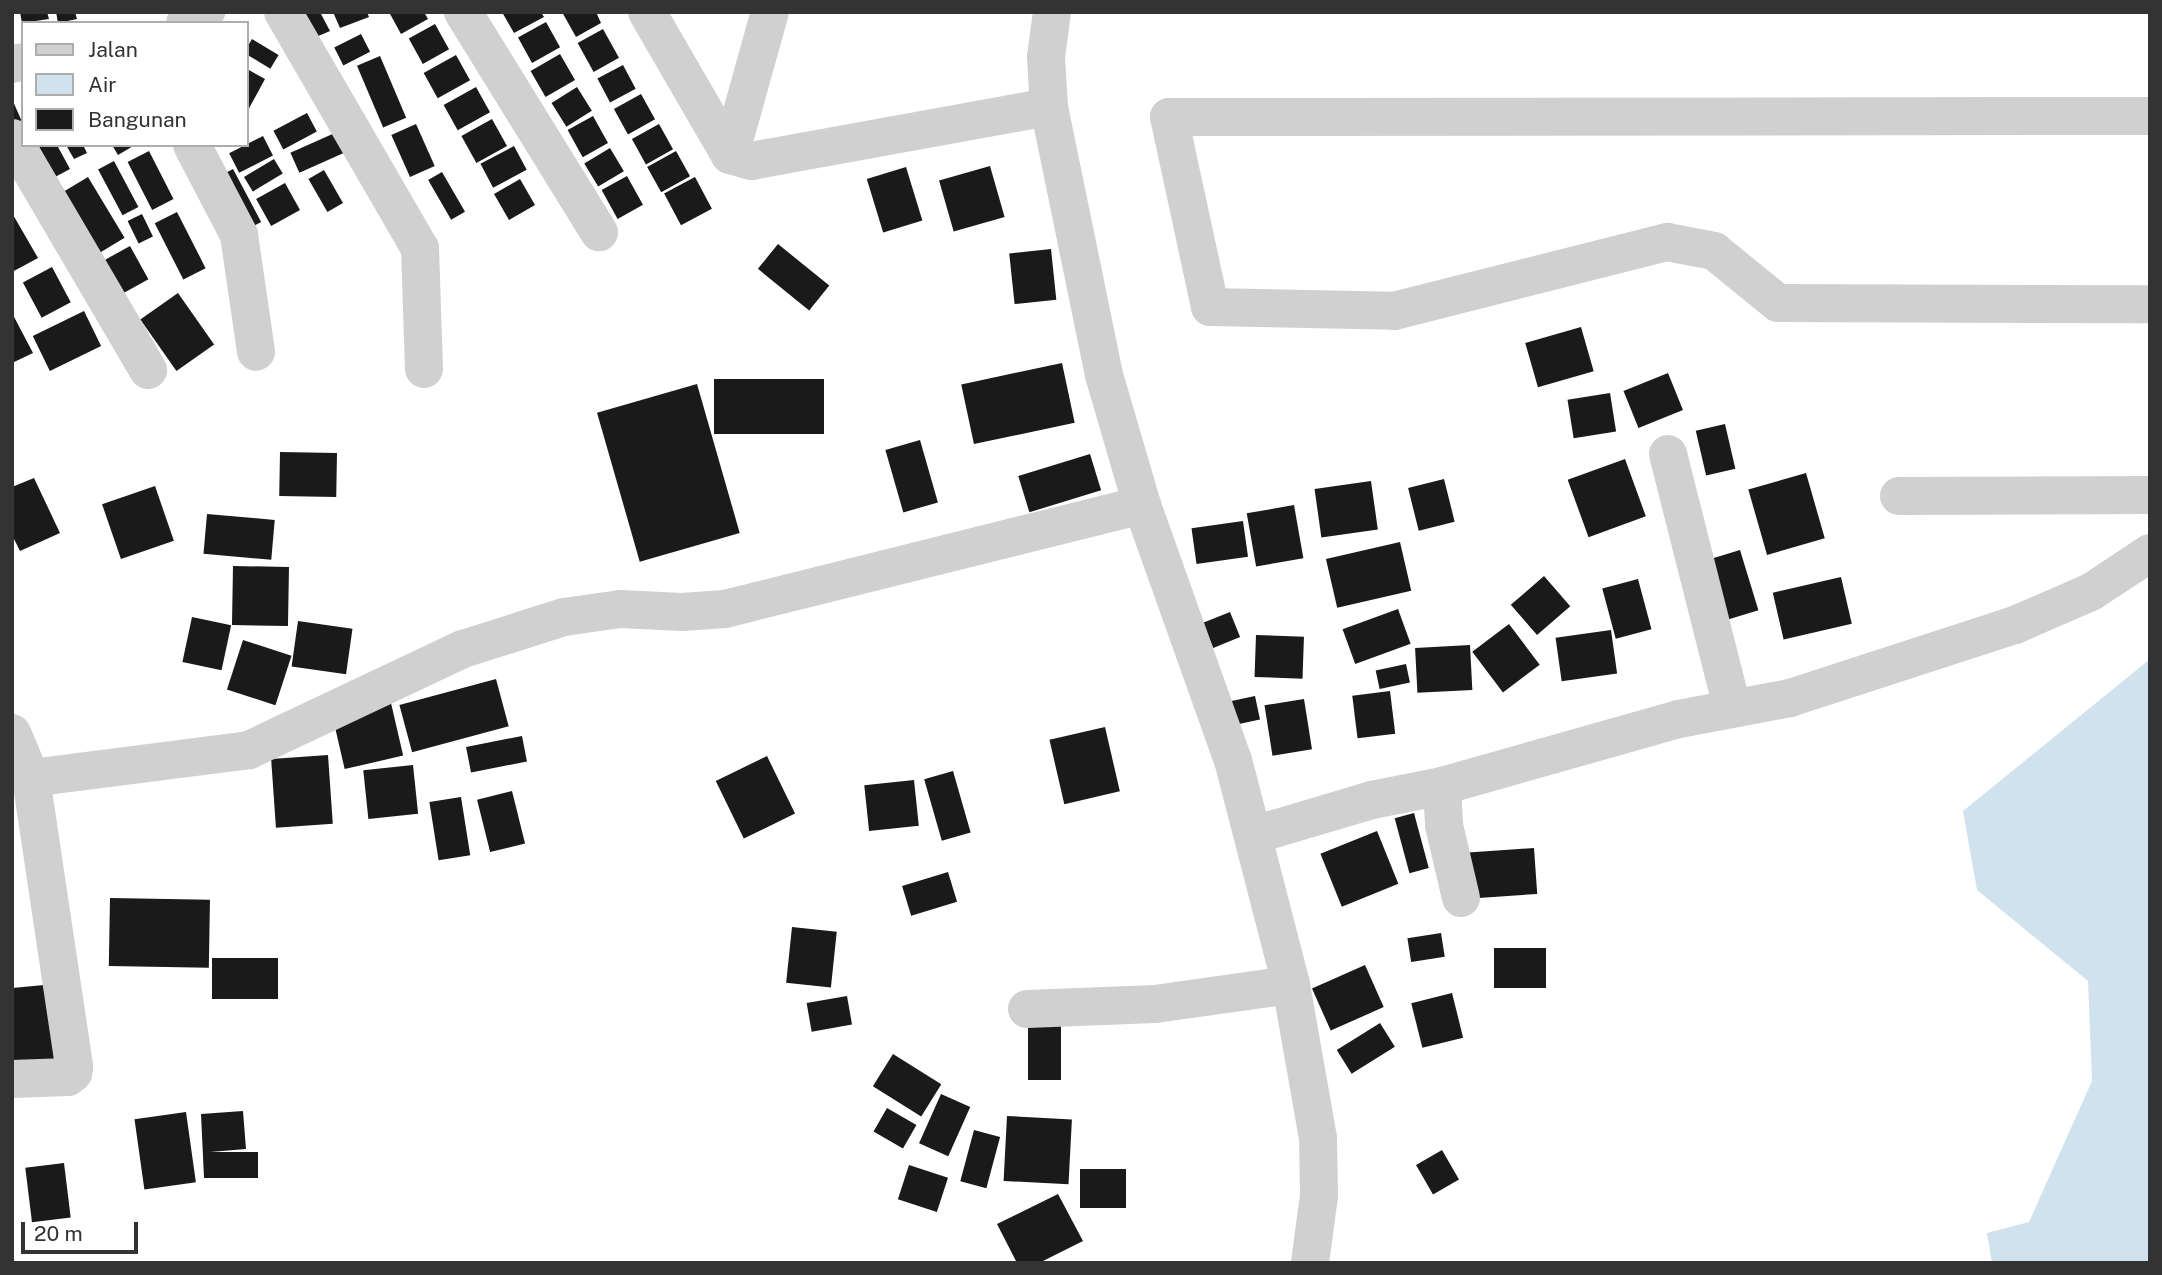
<!DOCTYPE html>
<style>
body{margin:0}
#map{position:relative;width:2162px;height:1275px;overflow:hidden;background:#fff;font-family:"Public Sans",sans-serif}
div>[style]{position:absolute}
[style*='--x']{left:calc(var(--x)*1px);top:calc(var(--y)*1px);width:calc(var(--w)*1px);rotate:calc(var(--a)*1deg)}
.water>*{inset:0;background:#cfe2ee}
.building>*{inset:0;background:#1a1a1a;transform-origin:0 0}
.street>*{height:38px;margin:-19px;padding:0 19px;transform-origin:19px;border-radius:19px;background:#d0d0d0}
span{translate:-50% -50%;white-space:nowrap;text-align:center;line-height:1.15;-webkit-text-stroke:7px #fff;paint-order:stroke}
.frame{position:absolute;inset:0;border:14px solid #333;pointer-events:none}
.legend{position:absolute;left:21px;top:21px;width:228px;height:126px;box-sizing:border-box;background:#fff;border:2px solid #adadad;margin:0;padding:9px 12px;list-style:none;font-size:21px;color:#333}
.legend li{display:flex;align-items:center;gap:14px;height:35px}
.legend b{width:35px;border:2px solid #adadad}
.scale{position:absolute;left:21px;top:1222px;width:117px;height:32px;box-sizing:border-box;border:4px solid #333;border-top:0;padding-left:9px;font-size:21px;line-height:24px;white-space:nowrap;color:#333;-webkit-text-stroke:5px #fff;paint-order:stroke}
</style>
<div id="map">
<div class="water">
<div style="clip-path:polygon(2150px 659px,2150px 1263px,1992px 1263px,1987px 1233px,2029px 1222px,2092px 1081px,2088px 981px,1977px 890px,1963px 811px)"></div>
</div>
<div class="building">
<div style="clip-path:polygon(20px 12px,47px 12px,49px 19px,22px 23px)"></div>
<div style="clip-path:polygon(56px 12px,75px 12px,77px 19px,58px 23px)"></div>
<div style="clip-path:polygon(320px 12px,330px 31px,316px 37px,304px 13px)"></div>
<div style="clip-path:polygon(333px 12px,367px 12px,369px 17px,340px 28px)"></div>
<div style="clip-path:polygon(389px 12px,424px 12px,428px 19px,401px 34px)"></div>
<div style="clip-path:polygon(502px 12px,541px 12px,544px 17px,514px 33px)"></div>
<div style="clip-path:polygon(562px 12px,596px 12px,601px 23px,576px 37px)"></div>
<div style="left:546px;top:22px;width:29px;height:32px;rotate:61deg"></div>
<div style="left:435px;top:24px;width:29px;height:30px;rotate:61deg"></div>
<div style="left:603px;top:29px;width:33px;height:29px;rotate:61deg"></div>
<div style="left:361px;top:34px;width:20px;height:30px;rotate:63deg"></div>
<div style="left:252px;top:39px;width:31px;height:16px;rotate:31deg"></div>
<div style="left:560px;top:54px;width:30px;height:34px;rotate:60deg"></div>
<div style="left:456px;top:55px;width:29px;height:37px;rotate:61deg"></div>
<div style="left:380px;top:56px;width:67px;height:25px;rotate:67deg"></div>
<div style="left:623px;top:65px;width:27px;height:29px;rotate:62deg"></div>
<div style="clip-path:polygon(247px 69px,265px 79px,247px 112px)"></div>
<div style="left:476px;top:87px;width:29px;height:37px;rotate:61deg"></div>
<div style="left:577px;top:87px;width:28px;height:30px;rotate:58deg"></div>
<div style="left:641px;top:94px;width:29px;height:31px;rotate:61deg"></div>
<div style="clip-path:polygon(12px 99px,23px 124px,12px 132px)"></div>
<div style="left:307px;top:113px;width:21px;height:38px;rotate:62deg"></div>
<div style="left:593px;top:116px;width:31px;height:29px;rotate:61deg"></div>
<div style="left:492px;top:119px;width:31px;height:35px;rotate:61deg"></div>
<div style="left:416px;top:124px;width:46px;height:27px;rotate:66deg"></div>
<div style="left:659px;top:124px;width:29px;height:31px;rotate:61deg"></div>
<div style="left:337px;top:132px;width:22px;height:51px;rotate:66deg"></div>
<div style="left:263px;top:136px;width:22px;height:38px;rotate:63deg"></div>
<div style="clip-path:polygon(38px 145px,57px 145px,70px 169px,55px 177px)"></div>
<div style="clip-path:polygon(66px 145px,83px 145px,87px 153px,74px 159px)"></div>
<div style="clip-path:polygon(112px 145px,135px 145px,118px 155px)"></div>
<div style="left:514px;top:146px;width:27px;height:38px;rotate:62deg"></div>
<div style="left:610px;top:148px;width:27px;height:30px;rotate:59deg"></div>
<div style="left:149px;top:151px;width:54px;height:24px;rotate:63deg"></div>
<div style="left:676px;top:151px;width:29px;height:33px;rotate:61deg"></div>
<div style="left:274px;top:159px;width:17px;height:35px;rotate:59deg"></div>
<div style="left:114px;top:161px;width:52px;height:18px;rotate:62deg"></div>
<div style="left:990px;top:166px;width:53px;height:53px;rotate:74deg"></div>
<div style="left:906px;top:167px;width:56px;height:41px;rotate:73deg"></div>
<div style="left:233px;top:169px;width:60px;height:13px;rotate:62deg"></div>
<div style="left:324px;top:170px;width:38px;height:18px;rotate:60deg"></div>
<div style="left:442px;top:172px;width:46px;height:16px;rotate:60deg"></div>
<div style="left:627px;top:176px;width:33px;height:29px;rotate:61deg"></div>
<div style="left:88px;top:177px;width:71px;height:36px;rotate:59deg"></div>
<div style="left:695px;top:177px;width:36px;height:35px;rotate:62deg"></div>
<div style="left:520px;top:179px;width:30px;height:30px;rotate:60deg"></div>
<div style="left:285px;top:183px;width:31px;height:33px;rotate:61deg"></div>
<div style="left:177px;top:212px;width:63px;height:25px;rotate:63deg"></div>
<div style="clip-path:polygon(12px 213px,38px 258px,12px 272px)"></div>
<div style="left:142px;top:214px;width:25px;height:16px;rotate:64deg"></div>
<div style="left:778px;top:244px;width:66px;height:32px;rotate:39deg"></div>
<div style="left:130px;top:246px;width:38px;height:33px;rotate:61deg"></div>
<div style="left:1051px;top:249px;width:51px;height:42px;rotate:84deg"></div>
<div style="left:52px;top:267px;width:40px;height:33px;rotate:62deg"></div>
<div style="left:178px;top:293px;width:63px;height:46px;rotate:55deg"></div>
<div style="left:84px;top:311px;width:39px;height:57px;rotate:64deg"></div>
<div style="clip-path:polygon(12px 313px,33px 353px,12px 363px)"></div>
<div style="left:1581px;top:327px;width:46px;height:58px;rotate:74deg"></div>
<div style="left:1062px;top:363px;width:61px;height:103px;rotate:78deg"></div>
<div style="left:1668px;top:373px;width:40px;height:48px;rotate:68deg"></div>
<div style="left:714px;top:379px;width:110px;height:55px"></div>
<div style="left:697px;top:384px;width:155px;height:104px;rotate:74deg"></div>
<div style="left:1610px;top:393px;width:39px;height:43px;rotate:81deg"></div>
<div style="left:1725px;top:424px;width:46px;height:30px;rotate:77deg"></div>
<div style="left:920px;top:440px;width:65px;height:36px;rotate:74deg"></div>
<div style="left:280px;top:452px;width:57px;height:44px;rotate:1deg"></div>
<div style="left:1090px;top:454px;width:38px;height:75px;rotate:73deg"></div>
<div style="left:1625px;top:459px;width:61px;height:61px;rotate:70deg"></div>
<div style="left:1806px;top:473px;width:68px;height:60px;rotate:74deg"></div>
<div style="clip-path:polygon(34px 478px,60px 533px,20px 551px,12px 535px,12px 487px)"></div>
<div style="left:1444px;top:479px;width:44px;height:37px;rotate:76deg"></div>
<div style="left:1371px;top:481px;width:49px;height:57px;rotate:82deg"></div>
<div style="left:155px;top:486px;width:58px;height:56px;rotate:71deg"></div>
<div style="left:1294px;top:505px;width:54px;height:48px;rotate:80deg"></div>
<div style="left:207px;top:514px;width:68px;height:40px;rotate:5deg"></div>
<div style="left:1243px;top:521px;width:36px;height:52px;rotate:82deg"></div>
<div style="left:1400px;top:542px;width:50px;height:76px;rotate:77deg"></div>
<div style="left:1740px;top:550px;width:63px;height:43px;rotate:73deg"></div>
<div style="left:233px;top:566px;width:56px;height:59px;rotate:1deg"></div>
<div style="left:1544px;top:576px;width:40px;height:44px;rotate:49deg"></div>
<div style="left:1841px;top:577px;width:48px;height:70px;rotate:77deg"></div>
<div style="left:1638px;top:579px;width:52px;height:37px;rotate:75deg"></div>
<div style="left:1398px;top:609px;width:37px;height:59px;rotate:70deg"></div>
<div style="left:1230px;top:612px;width:27px;height:29px;rotate:68deg"></div>
<div style="left:192px;top:617px;width:40px;height:46px;rotate:12deg"></div>
<div style="left:298px;top:621px;width:55px;height:46px;rotate:8deg"></div>
<div style="left:1509px;top:624px;width:51px;height:46px;rotate:53deg"></div>
<div style="left:1611px;top:630px;width:44px;height:56px;rotate:82deg"></div>
<div style="left:1256px;top:635px;width:48px;height:42px;rotate:2deg"></div>
<div style="left:243px;top:640px;width:51px;height:52px;rotate:18deg"></div>
<div style="left:1470px;top:645px;width:45px;height:55px;rotate:87deg"></div>
<div style="left:1406px;top:664px;width:19px;height:31px;rotate:78deg"></div>
<div style="left:496px;top:679px;width:49px;height:100px;rotate:75deg"></div>
<div style="left:1390px;top:691px;width:43px;height:38px;rotate:83deg"></div>
<div style="left:1255px;top:696px;width:24px;height:24px;rotate:78deg"></div>
<div style="left:1304px;top:699px;width:51px;height:40px;rotate:81deg"></div>
<div style="left:391px;top:703px;width:54px;height:60px;rotate:77deg"></div>
<div style="left:1105px;top:727px;width:66px;height:57px;rotate:77deg"></div>
<div style="left:522px;top:736px;width:26px;height:57px;rotate:79deg"></div>
<div style="left:328px;top:755px;width:69px;height:57px;rotate:86deg"></div>
<div style="left:767px;top:756px;width:64px;height:57px;rotate:64deg"></div>
<div style="left:413px;top:765px;width:49px;height:50px;rotate:84deg"></div>
<div style="left:953px;top:771px;width:64px;height:30px;rotate:74deg"></div>
<div style="left:914px;top:780px;width:46px;height:50px;rotate:84deg"></div>
<div style="left:512px;top:791px;width:54px;height:36px;rotate:76deg"></div>
<div style="left:461px;top:797px;width:59px;height:32px;rotate:81deg"></div>
<div style="left:1414px;top:813px;width:57px;height:20px;rotate:75deg"></div>
<div style="left:1377px;top:831px;width:57px;height:61px;rotate:68deg"></div>
<div style="left:1534px;top:848px;width:46px;height:66px;rotate:86deg"></div>
<div style="left:948px;top:872px;width:31px;height:48px;rotate:73deg"></div>
<div style="left:110px;top:898px;width:100px;height:68px;rotate:1deg"></div>
<div style="left:792px;top:927px;width:45px;height:56px;rotate:6deg"></div>
<div style="left:1441px;top:933px;width:24px;height:34px;rotate:81deg"></div>
<div style="left:1494px;top:948px;width:52px;height:40px"></div>
<div style="left:212px;top:958px;width:66px;height:41px"></div>
<div style="left:1365px;top:965px;width:46px;height:58px;rotate:66deg"></div>
<div style="clip-path:polygon(55px 984px,62px 1060px,12px 1064px,12px 988px)"></div>
<div style="left:1452px;top:993px;width:46px;height:42px;rotate:76deg"></div>
<div style="left:847px;top:996px;width:29px;height:41px;rotate:80deg"></div>
<div style="left:1028px;top:1021px;width:33px;height:59px"></div>
<div style="left:1380px;top:1023px;width:28px;height:51px;rotate:58deg"></div>
<div style="left:893px;top:1054px;width:57px;height:38px;rotate:32deg"></div>
<div style="left:941px;top:1094px;width:32px;height:54px;rotate:24deg"></div>
<div style="left:887px;top:1108px;width:34px;height:27px;rotate:30deg"></div>
<div style="clip-path:polygon(243px 1111px,246px 1149px,210px 1152px,258px 1152px,258px 1178px,204px 1178px,201px 1114px)"></div>
<div style="left:186px;top:1112px;width:71px;height:52px;rotate:82deg"></div>
<div style="left:1007px;top:1116px;width:65px;height:65px;rotate:3deg"></div>
<div style="left:974px;top:1130px;width:27px;height:53px;rotate:15deg"></div>
<div style="left:1442px;top:1150px;width:34px;height:30px;rotate:60deg"></div>
<div style="left:64px;top:1163px;width:55px;height:39px;rotate:83deg"></div>
<div style="left:909px;top:1165px;width:41px;height:36px;rotate:18deg"></div>
<div style="left:1080px;top:1169px;width:46px;height:39px"></div>
<div style="clip-path:polygon(1058px 1194px,1083px 1241px,1039px 1263px,1017px 1263px,997px 1224px)"></div>
</div>
<div class="street">
<div style="--x:283;--y:12;--w:273;--a:59.9"></div>
<div style="--x:420;--y:248;--w:121;--a:88.1"></div>
<div style="--x:463;--y:12;--w:259;--a:58.3"></div>
<div style="--x:647;--y:12;--w:165;--a:59.9"></div>
<div style="--x:730;--y:155;--w:22;--a:16"></div>
<div style="--x:751;--y:161;--w:303;--a:-10.3"></div>
<div style="--x:1052;--y:12;--w:45;--a:97.6"></div>
<div style="--x:1046;--y:57;--w:50;--a:86.6"></div>
<div style="--x:1049;--y:107;--w:274;--a:78.4"></div>
<div style="--x:1104;--y:375;--w:135;--a:73.7"></div>
<div style="--x:1142;--y:505;--w:271;--a:70.4"></div>
<div style="--x:1233;--y:760;--w:232;--a:75.5"></div>
<div style="--x:1291;--y:985;--w:155;--a:80"></div>
<div style="--x:1318;--y:1138;--w:58;--a:89"></div>
<div style="--x:1319;--y:1196;--w:68;--a:97.7"></div>
<div style="--x:185;--y:23;--w:24;--a:-28"></div>
<div style="--x:12;--y:64;--w:11;--a:-10"></div>
<div style="--x:2150;--y:116;--w:981;--a:179.94"></div>
<div style="--x:1169;--y:117;--w:194;--a:77.8"></div>
<div style="--x:1210;--y:307;--w:184;--a:1.2"></div>
<div style="--x:1394;--y:311;--w:282;--a:-14.2"></div>
<div style="--x:1667;--y:242;--w:48;--a:10.8"></div>
<div style="--x:1714;--y:251;--w:82;--a:39.1"></div>
<div style="--x:1778;--y:303;--w:372;--a:0.2"></div>
<div style="--x:12;--y:138;--w:269;--a:59.6"></div>
<div style="--x:192;--y:145;--w:102;--a:62.4"></div>
<div style="--x:239;--y:235;--w:118;--a:81.7"></div>
<div style="--x:730;--y:155;--w:148;--a:-74.4"></div>
<div style="--x:1668;--y:454;--w:261;--a:75.8"></div>
<div style="--x:1899;--y:496;--w:251;--a:-0.2"></div>
<div style="--x:12;--y:733;--w:49;--a:67.1"></div>
<div style="--x:31;--y:778;--w:292;--a:81.5"></div>
<div style="--x:74;--y:1067;--w:6;--a:99"></div>
<div style="--x:73;--y:1073;--w:6;--a:141"></div>
<div style="--x:68;--y:1077;--w:56;--a:178"></div>
<div style="--x:31;--y:778;--w:220;--a:-7.3"></div>
<div style="--x:249;--y:750;--w:237;--a:-25.3"></div>
<div style="--x:463;--y:649;--w:106;--a:-17.6"></div>
<div style="--x:564;--y:617;--w:57;--a:-8.1"></div>
<div style="--x:620;--y:609;--w:62;--a:2.8"></div>
<div style="--x:682;--y:612;--w:43;--a:-4"></div>
<div style="--x:725;--y:609;--w:430;--a:-14"></div>
<div style="--x:1442;--y:786;--w:39;--a:87"></div>
<div style="--x:1444;--y:825;--w:75;--a:76.9"></div>
<div style="--x:1254;--y:835;--w:123;--a:-16.5"></div>
<div style="--x:1372;--y:800;--w:71;--a:-11.3"></div>
<div style="--x:1442;--y:786;--w:246;--a:-15.8"></div>
<div style="--x:1679;--y:719;--w:113;--a:-10.7"></div>
<div style="--x:1790;--y:698;--w:237;--a:-18"></div>
<div style="--x:2015;--y:625;--w:83;--a:-23.5"></div>
<div style="--x:2091;--y:592;--w:71;--a:-33.5"></div>
<div style="--x:1027;--y:1009;--w:128;--a:-2.2"></div>
<div style="--x:1155;--y:1004;--w:137;--a:-8"></div>
</div>
<div class="frame"></div>
<ul class="legend">
<li><b style="height:9px;background:#d0d0d0"></b>Jalan</li>
<li><b style="height:19px;background:#cfe2ee"></b>Air</li>
<li><b style="height:19px;background:#1a1a1a"></b>Bangunan</li>
</ul>
<div class="scale">20 m</div>
</div>
